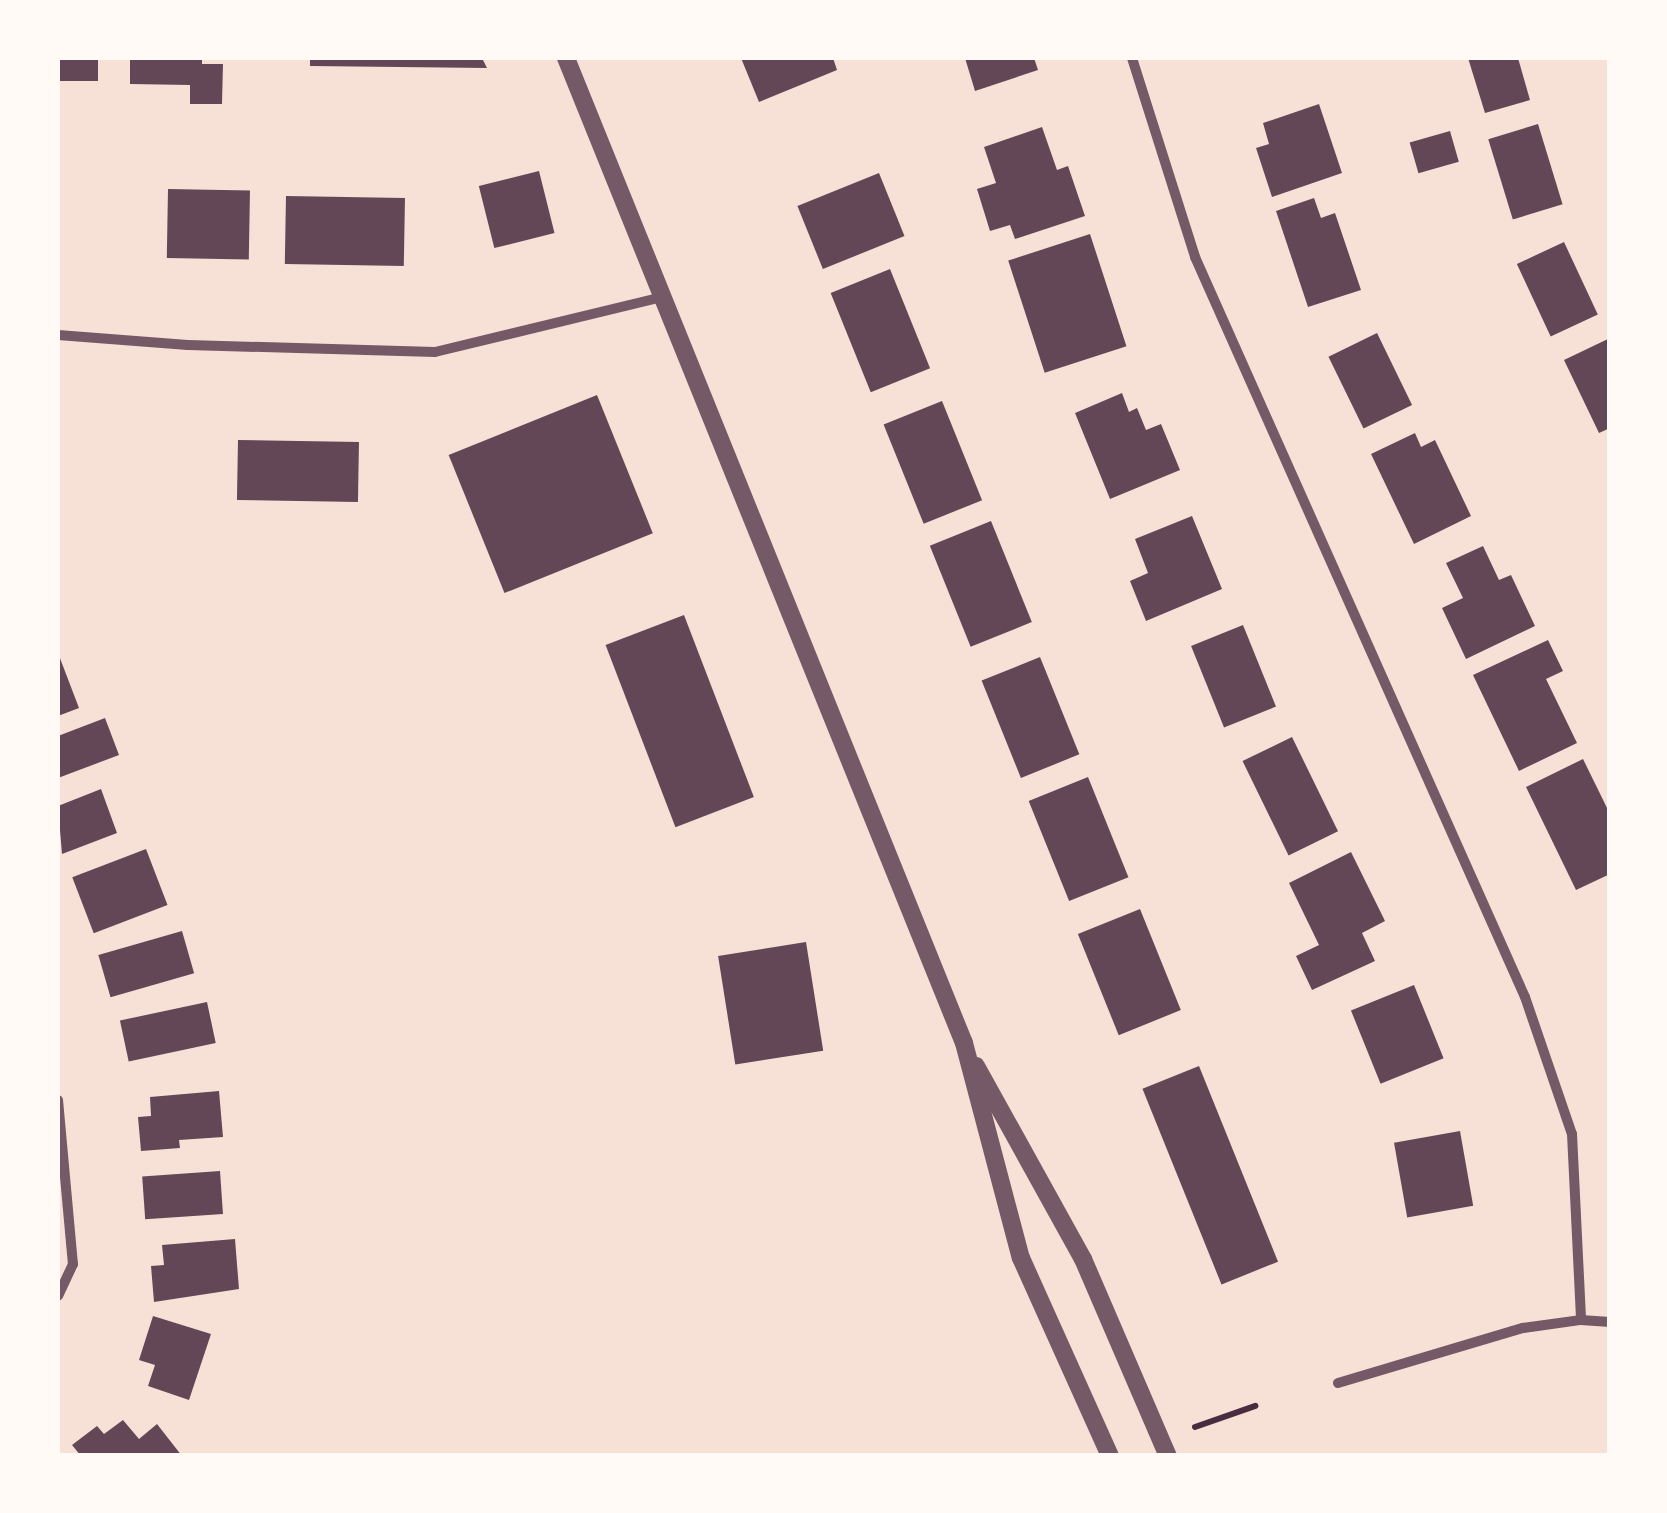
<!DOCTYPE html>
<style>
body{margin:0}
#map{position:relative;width:1667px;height:1513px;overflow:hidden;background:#f7e1d7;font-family:"Varela Round",sans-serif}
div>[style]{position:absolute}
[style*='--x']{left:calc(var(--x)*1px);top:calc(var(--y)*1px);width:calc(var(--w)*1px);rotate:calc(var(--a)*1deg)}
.building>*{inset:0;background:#644757;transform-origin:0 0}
.path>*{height:6px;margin:-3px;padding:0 3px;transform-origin:3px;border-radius:3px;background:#4a2c40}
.minor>*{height:10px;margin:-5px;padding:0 5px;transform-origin:5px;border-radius:5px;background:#755966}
.tertiary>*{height:18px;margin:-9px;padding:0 9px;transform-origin:9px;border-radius:9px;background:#755966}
span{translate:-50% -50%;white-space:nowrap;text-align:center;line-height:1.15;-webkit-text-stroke:10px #fffaf5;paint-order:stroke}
.frame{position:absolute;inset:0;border:60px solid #fffaf5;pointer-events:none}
</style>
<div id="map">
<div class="building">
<div style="left:58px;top:58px;width:40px;height:23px"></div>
<div style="clip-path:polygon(130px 58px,202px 58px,202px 64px,223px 64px,222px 104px,190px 104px,190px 85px,130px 84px)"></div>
<div style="clip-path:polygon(310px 58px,482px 58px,487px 68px,310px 66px)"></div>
<div style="clip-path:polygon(741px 58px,833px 58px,837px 70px,759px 102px)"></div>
<div style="clip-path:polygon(965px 58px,1034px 58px,1038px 70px,975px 91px)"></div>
<div style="clip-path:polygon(1468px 58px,1518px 58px,1530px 100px,1485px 113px)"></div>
<div style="clip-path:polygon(1319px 104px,1342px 173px,1272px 197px,1256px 148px,1269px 144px,1263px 123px)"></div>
<div style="left:1538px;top:124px;width:84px;height:52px;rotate:73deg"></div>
<div style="clip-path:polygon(1042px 127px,1057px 170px,1068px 166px,1085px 216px,1015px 239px,1010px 225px,990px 231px,977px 189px,996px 183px,984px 147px)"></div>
<div style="left:1450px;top:131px;width:32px;height:42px;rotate:74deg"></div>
<div style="left:539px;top:171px;width:64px;height:62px;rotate:76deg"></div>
<div style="left:879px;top:173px;width:68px;height:88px;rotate:68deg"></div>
<div style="left:168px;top:189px;width:82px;height:69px;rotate:1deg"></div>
<div style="left:286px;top:196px;width:119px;height:68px;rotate:1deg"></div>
<div style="clip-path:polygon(1314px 198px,1321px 218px,1335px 213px,1361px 290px,1308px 307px,1276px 211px)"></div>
<div style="left:1090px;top:234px;width:118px;height:86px;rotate:72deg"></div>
<div style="left:1564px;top:242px;width:80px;height:52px;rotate:65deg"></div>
<div style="left:890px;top:269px;width:107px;height:64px;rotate:68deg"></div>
<div style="left:1377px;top:333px;width:80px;height:54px;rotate:64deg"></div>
<div style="clip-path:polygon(1610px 338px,1610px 428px,1599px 433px,1564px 360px)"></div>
<div style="clip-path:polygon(1122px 393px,1129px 412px,1137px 408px,1146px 430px,1161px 424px,1180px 470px,1110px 499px,1075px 413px)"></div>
<div style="left:597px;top:395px;width:149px;height:160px;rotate:68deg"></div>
<div style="left:942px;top:401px;width:107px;height:63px;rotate:68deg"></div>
<div style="clip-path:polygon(1415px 433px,1421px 447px,1435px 440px,1471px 516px,1414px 544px,1371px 454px)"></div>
<div style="left:238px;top:440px;width:121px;height:60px;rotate:1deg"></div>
<div style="clip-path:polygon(1192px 516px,1222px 589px,1146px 621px,1130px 581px,1148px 573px,1135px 539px)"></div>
<div style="left:991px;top:521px;width:109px;height:66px;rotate:68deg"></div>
<div style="clip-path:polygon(1483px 546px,1499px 580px,1511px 575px,1535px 626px,1466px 659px,1442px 608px,1463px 598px,1446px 563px)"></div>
<div style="left:684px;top:615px;width:195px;height:84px;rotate:69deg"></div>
<div style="left:1243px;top:625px;width:88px;height:56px;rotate:68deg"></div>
<div style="clip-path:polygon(1548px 640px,1563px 671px,1546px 679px,1577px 743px,1519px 771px,1473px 675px)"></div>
<div style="clip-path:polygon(58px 653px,79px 708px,58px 716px)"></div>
<div style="left:1040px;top:657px;width:105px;height:63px;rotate:68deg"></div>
<div style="clip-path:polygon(105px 718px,119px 755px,58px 778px,58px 736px)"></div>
<div style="left:1292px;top:737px;width:105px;height:55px;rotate:64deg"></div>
<div style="clip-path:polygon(1583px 759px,1610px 814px,1610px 874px,1576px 890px,1526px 787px)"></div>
<div style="left:1088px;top:777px;width:108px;height:64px;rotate:68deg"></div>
<div style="clip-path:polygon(101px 789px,117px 833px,62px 854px,58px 806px)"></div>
<div style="left:146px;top:849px;width:60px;height:79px;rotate:69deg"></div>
<div style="clip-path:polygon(1351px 852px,1385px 921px,1362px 933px,1375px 961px,1312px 990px,1296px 956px,1319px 945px,1289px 883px)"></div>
<div style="left:1140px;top:909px;width:109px;height:67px;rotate:68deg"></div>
<div style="left:182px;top:931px;width:44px;height:87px;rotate:74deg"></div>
<div style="left:806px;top:942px;width:110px;height:89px;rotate:81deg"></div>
<div style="left:1414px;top:985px;width:79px;height:68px;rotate:68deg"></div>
<div style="left:207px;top:1002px;width:42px;height:89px;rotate:78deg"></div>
<div style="left:1199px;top:1066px;width:211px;height:61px;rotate:68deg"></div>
<div style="clip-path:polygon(219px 1091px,223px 1137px,179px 1140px,180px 1148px,141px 1151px,138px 1117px,151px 1116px,150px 1097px)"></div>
<div style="left:1460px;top:1131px;width:76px;height:67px;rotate:80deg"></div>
<div style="left:220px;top:1171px;width:43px;height:78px;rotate:86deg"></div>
<div style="clip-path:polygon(235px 1239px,239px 1289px,154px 1302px,151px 1266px,164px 1265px,162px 1245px)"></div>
<div style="clip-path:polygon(153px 1316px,211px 1334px,189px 1400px,148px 1386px,155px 1365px,139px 1360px)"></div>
<div style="clip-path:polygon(123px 1420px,139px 1439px,157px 1424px,182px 1456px,81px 1456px,72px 1445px,97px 1426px,104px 1434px)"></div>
</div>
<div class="path">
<div style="--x:1195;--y:1427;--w:64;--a:-19.3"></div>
</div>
<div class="minor">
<div style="--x:1132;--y:58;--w:209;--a:72.4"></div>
<div style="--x:1195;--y:257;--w:810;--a:65.97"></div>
<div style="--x:1525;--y:997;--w:145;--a:71.1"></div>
<div style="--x:1572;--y:1134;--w:186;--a:87.2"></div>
<div style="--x:58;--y:335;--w:130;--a:4.4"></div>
<div style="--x:188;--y:345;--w:247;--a:1.6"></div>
<div style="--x:435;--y:352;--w:235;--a:-13.6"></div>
<div style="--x:58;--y:1100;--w:165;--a:84.8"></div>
<div style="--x:73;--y:1264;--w:35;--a:115"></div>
<div style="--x:1338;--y:1383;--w:193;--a:-16.6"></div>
<div style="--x:1523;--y:1328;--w:59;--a:-7.9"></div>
<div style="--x:1581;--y:1320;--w:29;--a:4"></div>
</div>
<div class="tertiary">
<div style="--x:566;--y:58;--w:1062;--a:68"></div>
<div style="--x:964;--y:1043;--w:222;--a:75.2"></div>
<div style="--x:1021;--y:1258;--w:217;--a:65.8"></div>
<div style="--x:976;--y:1066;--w:221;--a:61"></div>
<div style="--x:1083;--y:1259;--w:215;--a:66.7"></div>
</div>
<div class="frame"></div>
</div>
